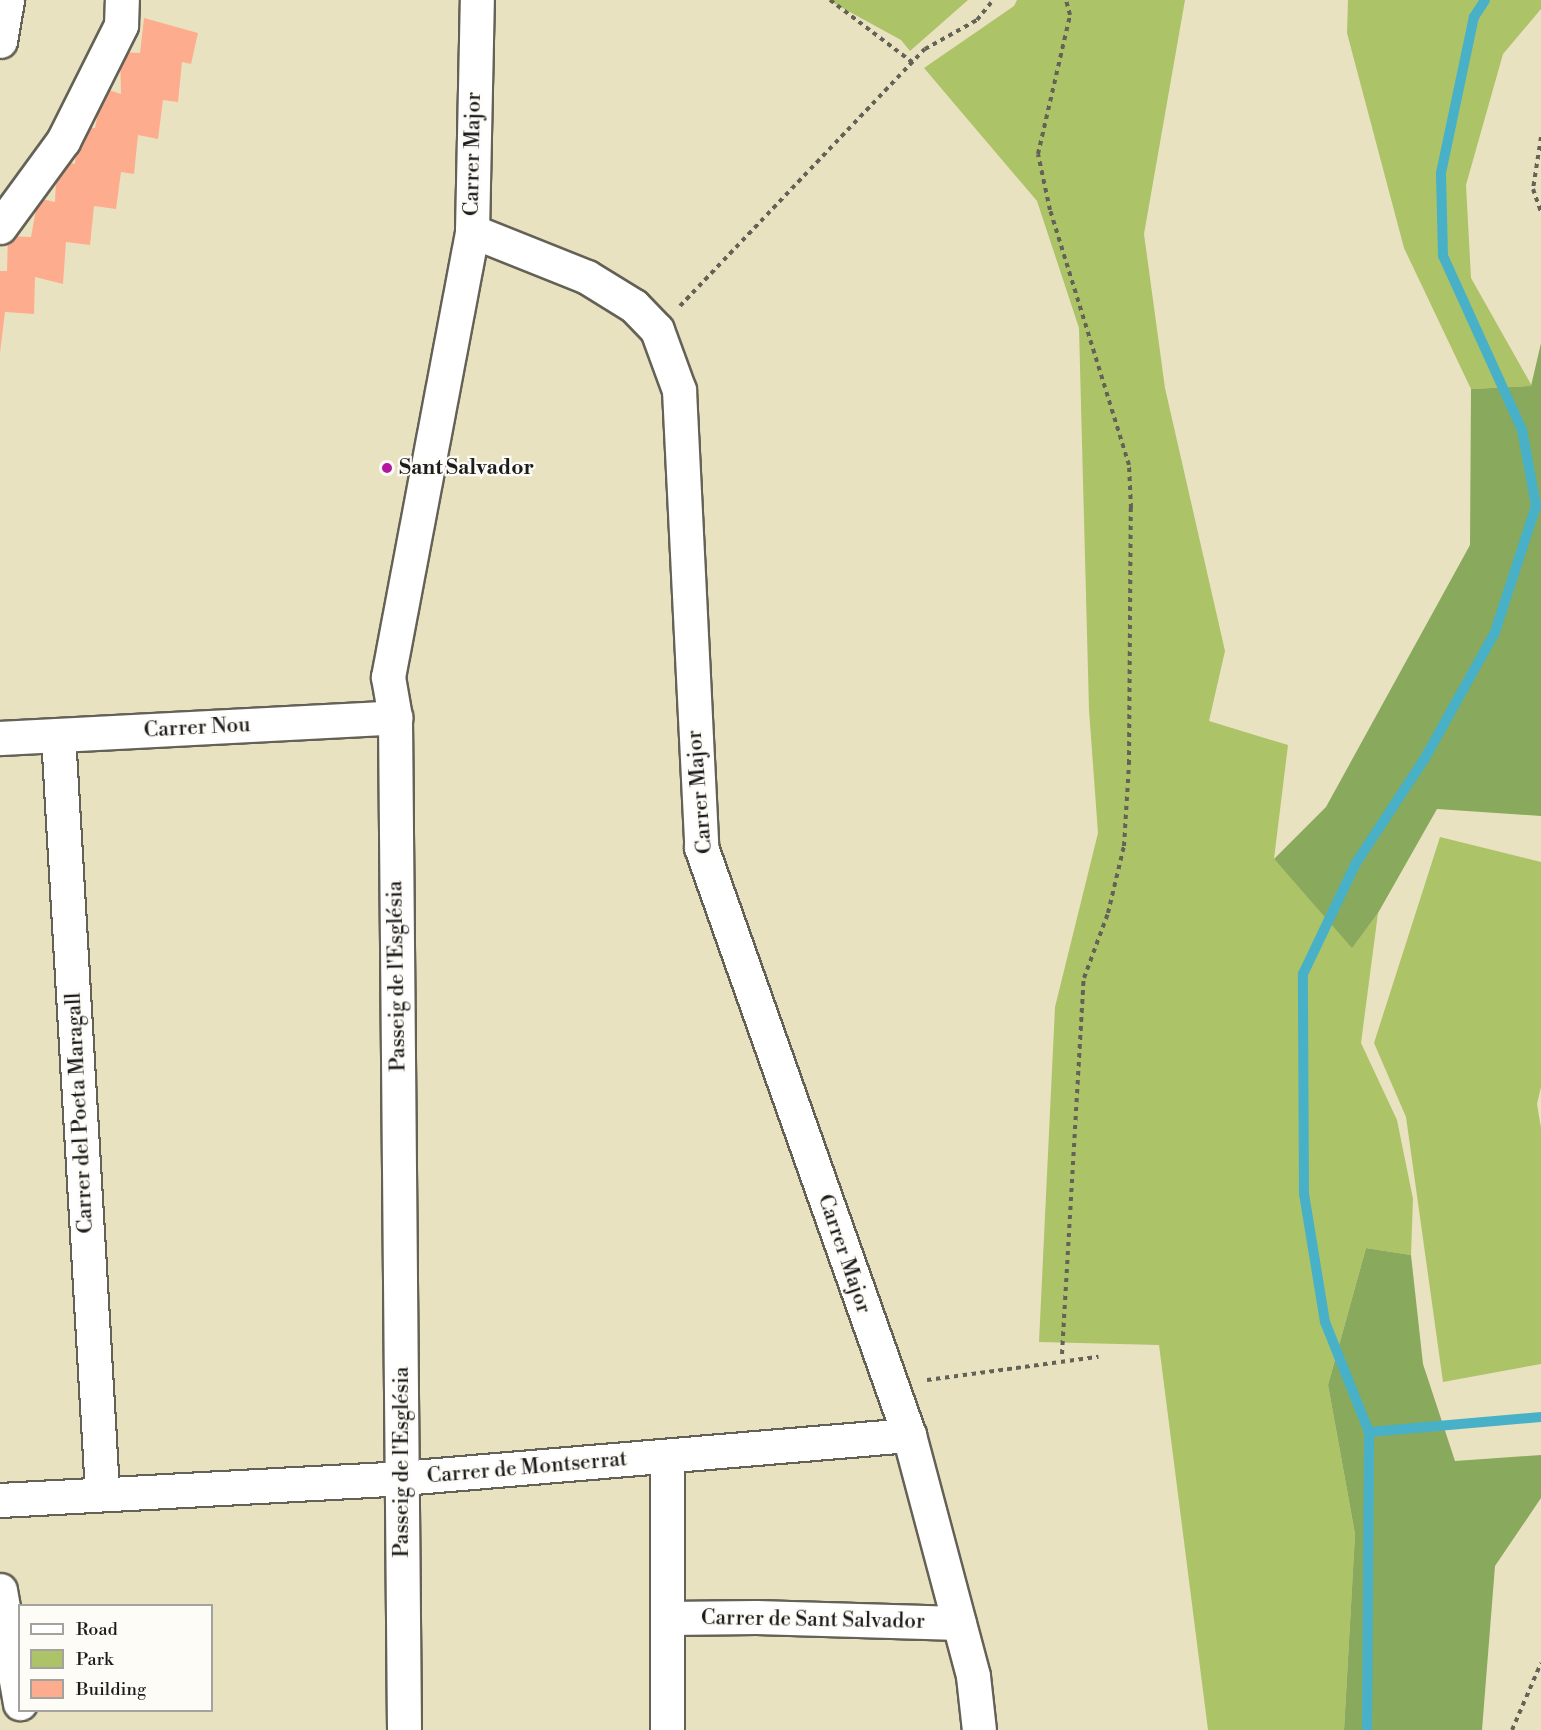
<!DOCTYPE html>
<meta charset="utf-8">
<style>
body{margin:0}
#map{position:relative;width:1541px;height:1730px;overflow:hidden;background:#e9e2c1;font-family:"Libre Bodoni",serif}
div>[style]{position:absolute}
[style*='--x']{left:calc(var(--x)*1px);top:calc(var(--y)*1px);width:calc(var(--w)*1px);rotate:calc(var(--a)*1deg)}
.green>*{inset:0;background:#acc368}
.forest>*{inset:0;background:#89a95c}
.stream>*{height:10px;margin:-5px;padding:0 5px;transform-origin:5px;border-radius:5px;background:#48b1c7}
.building>*{inset:0;background:#feac8e}
.path>*{height:4px;margin-top:-2px;transform-origin:0;background:repeating-linear-gradient(90deg,#646156 0 4.5px,transparent 0 9px)}
.roads{filter:drop-shadow(2px 0 #646156) drop-shadow(-2px 0 #646156) drop-shadow(0 2px #646156) drop-shadow(0 -2px #646156)}
.minor>*{height:33px;margin:-16.5px;padding:0 16.5px;transform-origin:16.5px;border-radius:16.5px;background:#fff}
.dots>*{width:16px;height:16px;translate:-50% -50%;box-sizing:border-box;border:3px solid #fdfcf7;border-radius:50%}
span{translate:-50% -50%;white-space:nowrap;text-align:center;line-height:1.15;-webkit-text-stroke:4.5px #fdfcf7;paint-order:stroke}
.street-label{font-size:21px;color:#1c1c1c}
.poi-label{font-size:21px;color:#1c1c1c;font-weight:700}
.left{translate:0 -50%;text-align:left}
.legend{position:absolute;left:18px;top:1604px;width:195px;height:108px;box-sizing:border-box;background:#fdfcf7;border:2px solid #a3a29f;margin:0;padding:8px 10px;list-style:none;font-size:18px;color:#1c1c1c}
.legend li{display:flex;align-items:center;gap:12px;height:30px}
.legend b{width:30px;border:2px solid #a3a29f}
</style>
<div id="map">
<div class="green">
<div style="clip-path:polygon(828px 0,968px 0,910px 51px,901px 40px)"></div>
<div style="clip-path:polygon(1017px 0,1185px 0,1144px 234px,1165px 388px,1225px 651px,1209px 721px,1288px 745px,1274px 859px,1352px 947px,1378px 913px,1361px 1043px,1397px 1120px,1413px 1199px,1411px 1255px,1366px 1248px,1328px 1385px,1355px 1534px,1344px 1730px,1208px 1730px,1159px 1345px,1039px 1342px,1055px 1007px,1098px 833px,1089px 710px,1079px 328px,1037px 201px,924px 68px,1014px 6px)"></div>
<div style="clip-path:polygon(1348px 0,1541px 0,1541px 9px,1503px 54px,1466px 185px,1471px 278px,1532px 386px,1471px 389px,1404px 248px,1347px 33px)"></div>
<div style="clip-path:polygon(1440px 837px,1541px 862px,1541px 1087px,1537px 1104px,1541px 1128px,1541px 1364px,1443px 1382px,1406px 1117px,1374px 1043px)"></div>
</div>
<div class="forest">
<div style="clip-path:polygon(1541px 343px,1541px 816px,1437px 809px,1378px 913px,1352px 948px,1274px 859px,1326px 807px,1470px 545px,1471px 389px,1531px 386px)"></div>
<div style="clip-path:polygon(1366px 1248px,1411px 1255px,1423px 1364px,1455px 1461px,1541px 1455px,1541px 1498px,1495px 1566px,1482px 1730px,1344px 1730px,1355px 1534px,1328px 1385px)"></div>
</div>
<div class="stream">
<div style="--x:1369;--y:1432;--w:173;--a:-5"></div>
<div style="--x:1367;--y:1730;--w:298;--a:-89.6"></div>
<div style="--x:1369;--y:1432;--w:118;--a:-111.8"></div>
<div style="--x:1325;--y:1322;--w:130;--a:-99.3"></div>
<div style="--x:1304;--y:1194;--w:220;--a:-90.3"></div>
<div style="--x:1303;--y:974;--w:123;--a:-64.5"></div>
<div style="--x:1356;--y:863;--w:126;--a:-56.7"></div>
<div style="--x:1425;--y:758;--w:144;--a:-60.9"></div>
<div style="--x:1495;--y:632;--w:133;--a:-72"></div>
<div style="--x:1536;--y:506;--w:77;--a:-100.4"></div>
<div style="--x:1522;--y:430;--w:191;--a:-114.4"></div>
<div style="--x:1443;--y:256;--w:83;--a:-91.4"></div>
<div style="--x:1441;--y:173;--w:159;--a:-78.1"></div>
<div style="--x:1474;--y:17;--w:20;--a:-57"></div>
</div>
<div class="building">
<div style="clip-path:polygon(144px 18px,198px 33px,191px 64px,182px 62px,178px 102px,163px 100px,158px 139px,138px 135px,134px 174px,121px 172px,116px 209px,94px 206px,90px 245px,66px 242px,63px 284px,35px 277px,34px 314px,5px 312px,0 353px,0 271px,7px 271px,8px 236px,31px 237px,38px 198px,55px 202px,57px 159px,75px 164px,77px 127px,95px 128px,103px 88px,121px 94px,120px 52px,140px 53px)"></div>
</div>
<div class="path">
<div style="--x:830;--y:0;--w:103;--a:37.1"></div>
<div style="--x:1541;--y:137;--w:53;--a:98.7"></div>
<div style="--x:1533;--y:189;--w:24;--a:71"></div>
<div style="--x:680;--y:306;--w:355;--a:-46.4"></div>
<div style="--x:925;--y:49;--w:60;--a:-29.1"></div>
<div style="--x:977;--y:20;--w:26;--a:-51"></div>
<div style="--x:1062;--y:1354;--w:377;--a:-86.7"></div>
<div style="--x:1084;--y:978;--w:69;--a:-69.7"></div>
<div style="--x:1108;--y:913;--w:69;--a:-76.6"></div>
<div style="--x:1124;--y:846;--w:82;--a:-86.5"></div>
<div style="--x:1129;--y:764;--w:256;--a:-89.6"></div>
<div style="--x:1131;--y:508;--w:43;--a:-92.7"></div>
<div style="--x:1129;--y:465;--w:267;--a:-107.2"></div>
<div style="--x:1050;--y:210;--w:57;--a:-102.1"></div>
<div style="--x:1038;--y:154;--w:143;--a:-77"></div>
<div style="--x:1070;--y:15;--w:16;--a:-105"></div>
<div style="--x:927;--y:1380;--w:173;--a:-7.7"></div>
<div style="--x:1512;--y:1730;--w:73;--a:-66.6"></div>
</div>
<div class="roads">
<div class="minor">
<div style="--x:0;--y:41;--w:42;--a:-80.3"></div>
<div style="--x:0;--y:227;--w:107;--a:-53.8"></div>
<div style="--x:63;--y:141;--w:130;--a:-63.4"></div>
<div style="--x:121;--y:25;--w:25;--a:-88"></div>
<div style="--x:472;--y:231;--w:124;--a:21.8"></div>
<div style="--x:587;--y:277;--w:55;--a:31.7"></div>
<div style="--x:634;--y:306;--w:33;--a:46"></div>
<div style="--x:657;--y:330;--w:64;--a:69.9"></div>
<div style="--x:679;--y:390;--w:458;--a:87.2"></div>
<div style="--x:701;--y:847;--w:624;--a:70.52"></div>
<div style="--x:909;--y:1435;--w:249;--a:75.1"></div>
<div style="--x:973;--y:1676;--w:54;--a:83.7"></div>
<div style="--x:58;--y:735;--w:757;--a:86.67"></div>
<div style="--x:0;--y:738;--w:396;--a:-3"></div>
<div style="--x:667;--y:1456;--w:274;--a:90"></div>
<div style="--x:0;--y:1500;--w:403;--a:-3.1"></div>
<div style="--x:402;--y:1478;--w:509;--a:-4.85"></div>
<div style="--x:0;--y:1590;--w:115;--a:80"></div>
<div style="--x:667;--y:1618;--w:89;--a:-0.6"></div>
<div style="--x:756;--y:1617;--w:203;--a:1.7"></div>
<div style="--x:404;--y:1730;--w:1013;--a:-90.51"></div>
<div style="--x:395;--y:717;--w:41;--a:-99.9"></div>
<div style="--x:388;--y:677;--w:454;--a:-79.3"></div>
<div style="--x:472;--y:231;--w:231;--a:-88.8"></div>
</div>
</div>
<div class="dots">
<div style="left:387px;top:468px;background:#b5179e"></div>
</div>
<div class="street-label">
<span style="left:473px;top:154px;rotate:-89deg">Carrer Major</span>
<span style="left:197px;top:728px;rotate:-3deg">Carrer Nou</span>
<span style="left:700px;top:792px;rotate:-95deg">Carrer Major</span>
<span style="left:397px;top:976px;rotate:-91deg">Passeig de l'Església</span>
<span style="left:80px;top:1113px;rotate:-93deg">Carrer del Poeta Maragall</span>
<span style="left:844px;top:1254px;rotate:71deg">Carrer Major</span>
<span style="left:402px;top:1462px;rotate:-90deg">Passeig de l'Església</span>
<span style="left:527px;top:1468px;rotate:-5deg">Carrer de Montserrat</span>
<span style="left:813px;top:1620px;rotate:1deg">Carrer de Sant Salvador</span>
</div>
<div class="poi-label">
<span class="left" style="left:399px;top:468px">Sant Salvador</span>
</div>
<ul class="legend">
<li><b style="height:8px;background:#fff"></b>Road</li>
<li><b style="height:16px;background:#acc368"></b>Park</li>
<li><b style="height:16px;background:#feac8e"></b>Building</li>
</ul>
</div>
